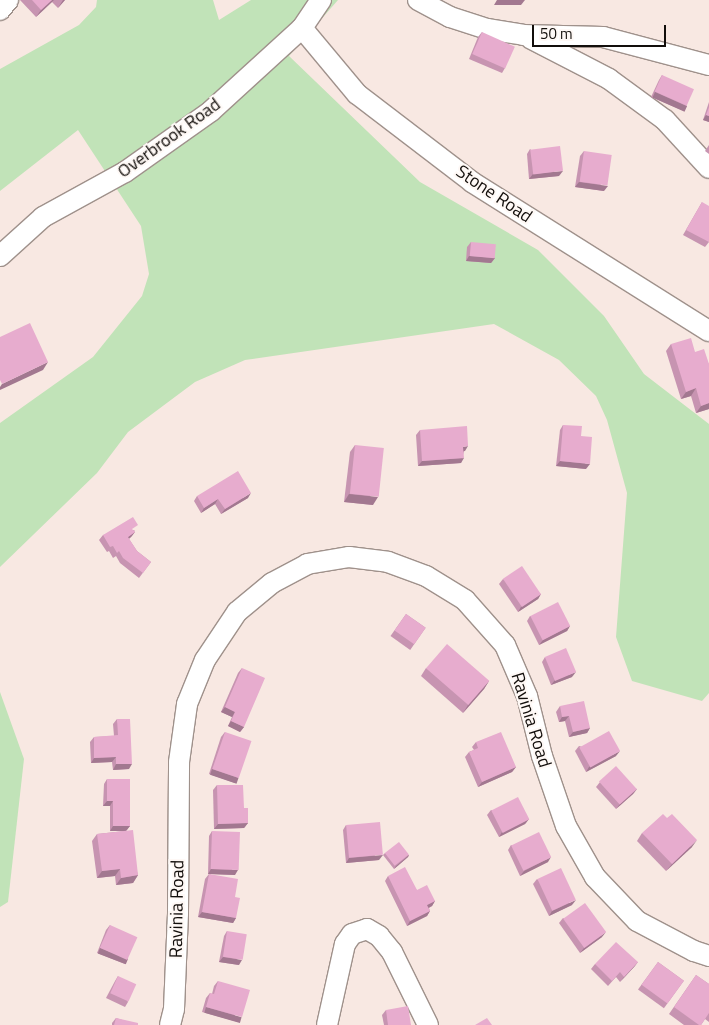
<!DOCTYPE html>
<style>
body{margin:0}
#map{position:relative;width:709px;height:1025px;overflow:hidden;background:#f8e8e2;font-family:"Titillium Web",sans-serif}
div>[style]{position:absolute}
[style*='--x']{left:calc(var(--x)*1px);top:calc(var(--y)*1px);width:calc(var(--w)*1px);rotate:calc(var(--a)*1deg)}
.green>*{inset:0;background:#c1e3b8}
.roads{filter:drop-shadow(1px 0 #9f918b) drop-shadow(-1px 0 #9f918b) drop-shadow(0 1px #9f918b) drop-shadow(0 -1px #9f918b)}
.street>*{height:20px;margin:-10px;padding:0 10px;transform-origin:10px;border-radius:10px;background:#fff}
.wall>*{inset:0;background:#c794b1;transform-origin:0 0}
.shaded-wall>*{inset:0;background:#a27890;transform-origin:0 0}
.building>*{inset:0;background:#e7acce;transform-origin:0 0}
span{translate:-50% -50%;white-space:nowrap;text-align:center;line-height:1.15;-webkit-text-stroke:4px #fef8f5;paint-order:stroke}
.street-label{font-size:18px;color:#120e0b}
.scale{position:absolute;left:532px;top:25px;width:134px;height:22px;box-sizing:border-box;border:2px solid #120e0b;border-top:0;padding-left:6px;font-size:15px;line-height:18px;white-space:nowrap;color:#120e0b;-webkit-text-stroke:4px #fef8f5;paint-order:stroke}
</style>
<div id="map">
<div class="green">
<div style="clip-path:polygon(97px 0,213px 0,219px 20px,251px 0,338px 0,289px 56px,420px 182px,538px 250px,604px 316px,644px 374px,709px 424px,709px 693px,702px 701px,632px 681px,616px 637px,627px 493px,607px 420px,596px 396px,559px 360px,494px 324px,245px 360px,195px 382px,128px 432px,97px 473px,0 567px,0 423px,93px 357px,142px 296px,149px 274px,141px 226px,78px 130px,0 191px,0 69px,79px 25px,96px 7px)"></div>
<div style="clip-path:polygon(0 692px,24px 759px,8px 902px,0 907px)"></div>
</div>
<div class="roads">
<div class="street">
<div style="--x:418;--y:0;--w:36;--a:28"></div>
<div style="--x:450;--y:17;--w:39;--a:18"></div>
<div style="--x:487;--y:29;--w:36;--a:9"></div>
<div style="--x:523;--y:35;--w:80;--a:1.4"></div>
<div style="--x:603;--y:37;--w:110;--a:14.8"></div>
<div style="--x:0;--y:10;--w:13;--a:-51"></div>
<div style="--x:302;--y:28;--w:86;--a:50.2"></div>
<div style="--x:357;--y:94;--w:145;--a:37.4"></div>
<div style="--x:472;--y:182;--w:280;--a:32.2"></div>
<div style="--x:530;--y:38;--w:89;--a:27.4"></div>
<div style="--x:609;--y:79;--w:69;--a:36.2"></div>
<div style="--x:665;--y:120;--w:65;--a:47.5"></div>
<div style="--x:0;--y:256;--w:58;--a:-42.2"></div>
<div style="--x:43;--y:217;--w:94;--a:-28.8"></div>
<div style="--x:125;--y:172;--w:105;--a:-35.3"></div>
<div style="--x:211;--y:111;--w:123;--a:-42.4"></div>
<div style="--x:302;--y:28;--w:34;--a:-56"></div>
<div style="--x:170;--y:1025;--w:16;--a:-76"></div>
<div style="--x:174;--y:1009;--w:96;--a:-87.6"></div>
<div style="--x:178;--y:913;--w:151;--a:-89.6"></div>
<div style="--x:179;--y:762;--w:59;--a:-82.1"></div>
<div style="--x:187;--y:704;--w:48;--a:-67.8"></div>
<div style="--x:205;--y:660;--w:58;--a:-56.3"></div>
<div style="--x:237;--y:612;--w:45;--a:-39.6"></div>
<div style="--x:272;--y:583;--w:40;--a:-28"></div>
<div style="--x:307;--y:564;--w:43;--a:-9.5"></div>
<div style="--x:349;--y:557;--w:39;--a:7"></div>
<div style="--x:388;--y:562;--w:40;--a:20.2"></div>
<div style="--x:426;--y:576;--w:46;--a:31.6"></div>
<div style="--x:465;--y:600;--w:60;--a:48.4"></div>
<div style="--x:505;--y:645;--w:56;--a:66.7"></div>
<div style="--x:527;--y:696;--w:62;--a:76"></div>
<div style="--x:542;--y:756;--w:74;--a:71.1"></div>
<div style="--x:566;--y:826;--w:59;--a:60.4"></div>
<div style="--x:595;--y:877;--w:61;--a:46.3"></div>
<div style="--x:637;--y:921;--w:64;--a:27.8"></div>
<div style="--x:694;--y:951;--w:16;--a:18"></div>
<div style="--x:327;--y:1025;--w:83;--a:-77.5"></div>
<div style="--x:345;--y:944;--w:12;--a:-55"></div>
<div style="--x:352;--y:934;--w:16;--a:-18"></div>
<div style="--x:367;--y:929;--w:14;--a:30"></div>
<div style="--x:379;--y:936;--w:21;--a:51"></div>
<div style="--x:392;--y:952;--w:81;--a:63.7"></div>
</div>
</div>
<div class="wall">
<div style="clip-path:polygon(20px 0,65px 0,58px 8px,52px 2px,36px 17px)"></div>
<div style="clip-path:polygon(482px 32px,505px 68px,502px 73px,469px 59px,478px 37px)"></div>
<div style="clip-path:polygon(662px 75px,687px 106px,684px 111px,651px 97px,659px 80px)"></div>
<div style="clip-path:polygon(709px 102px,709px 122px,703px 120px)"></div>
<div style="clip-path:polygon(709px 145px,709px 154px,705px 151px)"></div>
<div style="clip-path:polygon(530px 149px,559px 176px,529px 179px,527px 154px)"></div>
<div style="clip-path:polygon(584px 151px,604px 191px,575px 187px,580px 156px)"></div>
<div style="clip-path:polygon(702px 202px,709px 242px,705px 247px,683px 235px)"></div>
<div style="clip-path:polygon(471px 242px,495px 258px,491px 263px,466px 261px,467px 247px)"></div>
<div style="clip-path:polygon(671px 344px,695px 352px,709px 364px,709px 409px,696px 413px,691px 396px,681px 399px,666px 351px)"></div>
<div style="clip-path:polygon(563px 425px,581px 436px,586px 469px,556px 466px,560px 430px)"></div>
<div style="clip-path:polygon(420px 430px,465px 451px,464px 451px,461px 463px,418px 466px,416px 435px)"></div>
<div style="clip-path:polygon(355px 445px,373px 505px,344px 502px,350px 452px)"></div>
<div style="clip-path:polygon(197px 496px,248px 498px,221px 514px,215px 504px,201px 513px,194px 501px)"></div>
<div style="clip-path:polygon(135px 530px,134px 531px,135px 532px,131px 537px,129px 539px,137px 551px,151px 562px,139px 578px,120px 563px,116px 556px,113px 558px,109px 551px,107px 552px,99px 540px,103px 535px)"></div>
<div style="clip-path:polygon(503px 579px,541px 594px,538px 599px,518px 612px,499px 584px)"></div>
<div style="left:406px;top:614px;width:24px;height:27px;rotate:35deg"></div>
<div style="clip-path:polygon(530px 616px,570px 626px,567px 631px,539px 645px,527px 621px)"></div>
<div style="clip-path:polygon(545px 657px,572px 677px,551px 685px,542px 662px)"></div>
<div style="clip-path:polygon(242px 668px,244px 727px,240px 732px,228px 726px,232px 717px,221px 712px,238px 673px)"></div>
<div style="clip-path:polygon(426px 668px,489px 681px,484px 689px,463px 713px,421px 676px)"></div>
<div style="clip-path:polygon(560px 706px,590px 728px,587px 733px,569px 737px,565px 721px,559px 722px,556px 712px)"></div>
<div style="clip-path:polygon(117px 719px,129px 769px,113px 770px,112px 762px,91px 763px,90px 742px,94px 737px,114px 736px,113px 724px)"></div>
<div style="clip-path:polygon(225px 732px,238px 778px,235px 783px,209px 774px,221px 737px)"></div>
<div style="clip-path:polygon(476px 742px,516px 767px,512px 772px,478px 787px,465px 757px,469px 752px,474px 750px,472px 747px)"></div>
<div style="clip-path:polygon(579px 746px,616px 756px,586px 772px,575px 751px)"></div>
<div style="clip-path:polygon(107px 779px,130px 826px,126px 831px,138px 875px,133px 883px,116px 885px,115px 876px,97px 878px,92px 841px,97px 834px,125px 831px,110px 831px,110px 806px,103px 806px,104px 784px)"></div>
<div style="clip-path:polygon(600px 782px,637px 789px,633px 794px,616px 809px,596px 787px)"></div>
<div style="clip-path:polygon(217px 785px,244px 808px,248px 823px,244px 828px,214px 829px,213px 790px)"></div>
<div style="clip-path:polygon(491px 810px,529px 819px,525px 824px,499px 837px,487px 815px)"></div>
<div style="clip-path:polygon(346px 825px,379px 860px,346px 863px,343px 830px)"></div>
<div style="clip-path:polygon(212px 831px,235px 875px,210px 874px,235px 897px,236px 918px,233px 923px,198px 917px,205px 879px,209px 874px,208px 874px,209px 836px)"></div>
<div style="clip-path:polygon(642px 833px,692px 847px,666px 871px,637px 841px)"></div>
<div style="clip-path:polygon(511px 845px,548px 862px,520px 876px,508px 850px)"></div>
<div style="clip-path:polygon(385px 853px,409px 855px,408px 857px,394px 869px,383px 855px)"></div>
<div style="clip-path:polygon(388px 876px,417px 890px,435px 901px,432px 906px,429px 908px,430px 911px,427px 916px,407px 926px,385px 881px)"></div>
<div style="clip-path:polygon(537px 879px,572px 905px,549px 916px,533px 884px)"></div>
<div style="clip-path:polygon(563px 918px,602px 937px,580px 953px,559px 923px)"></div>
<div style="clip-path:polygon(110px 925px,128px 959px,125px 964px,97px 953px,106px 930px)"></div>
<div style="clip-path:polygon(227px 931px,239px 965px,219px 962px,224px 936px)"></div>
<div style="clip-path:polygon(638px 962px,634px 967px,620px 982px,616px 977px,608px 986px,591px 969px,595px 964px)"></div>
<div style="left:658px;top:962px;width:32px;height:34px;rotate:36deg"></div>
<div style="clip-path:polygon(696px 975px,709px 984px,709px 1022px,705px 1019px,701px 1025px,684px 1025px,669px 1014px)"></div>
<div style="clip-path:polygon(118px 976px,128px 1002px,125px 1007px,106px 998px,115px 981px)"></div>
<div style="clip-path:polygon(218px 981px,238px 1022px,202px 1012px,206px 998px,210px 993px,212px 994px,214px 986px)"></div>
<div style="clip-path:polygon(386px 1010px,411px 1025px,384px 1025px,382px 1015px)"></div>
<div style="clip-path:polygon(116px 1018px,138px 1025px,112px 1025px,112px 1023px)"></div>
</div>
<div class="shaded-wall">
<div style="clip-path:polygon(52px 0,54px 0,36px 17px,41px 10px)"></div>
<div style="clip-path:polygon(63px 0,65px 0,58px 8px)"></div>
<div style="clip-path:polygon(497px 0,525px 0,521px 5px,494px 5px)"></div>
<div style="left:655px;top:92px;width:35px;height:6px;rotate:24deg"></div>
<div style="clip-path:polygon(706px 115px,709px 116px,709px 122px,703px 120px)"></div>
<div style="clip-path:polygon(563px 171px,559px 176px,529px 179px,533px 174px)"></div>
<div style="clip-path:polygon(579px 182px,608px 186px,604px 191px,575px 187px)"></div>
<div style="clip-path:polygon(469px 256px,495px 258px,491px 263px,466px 261px)"></div>
<div style="clip-path:polygon(48px 362px,43px 370px,0 390px,0 387px,2px 384px)"></div>
<div style="clip-path:polygon(696px 388px,691px 396px,681px 399px,686px 392px)"></div>
<div style="clip-path:polygon(709px 403px,709px 409px,696px 413px,701px 406px)"></div>
<div style="clip-path:polygon(468px 446px,465px 451px,460px 452px,463px 447px)"></div>
<div style="clip-path:polygon(464px 458px,461px 463px,418px 466px,422px 461px)"></div>
<div style="clip-path:polygon(560px 461px,590px 464px,586px 469px,556px 466px)"></div>
<div style="clip-path:polygon(251px 493px,248px 498px,221px 514px,225px 509px)"></div>
<div style="clip-path:polygon(349px 494px,378px 497px,373px 505px,344px 502px)"></div>
<div style="clip-path:polygon(218px 499px,215px 504px,201px 513px,204px 508px)"></div>
<div style="clip-path:polygon(135px 532px,131px 537px,124px 542px,128px 537px)"></div>
<div style="clip-path:polygon(541px 594px,538px 599px,518px 612px,521px 607px)"></div>
<div style="clip-path:polygon(570px 626px,567px 631px,539px 645px,543px 640px)"></div>
<div style="clip-path:polygon(576px 672px,572px 677px,551px 685px,555px 680px)"></div>
<div style="clip-path:polygon(489px 681px,484px 689px,463px 713px,468px 705px)"></div>
<div style="clip-path:polygon(225px 707px,235px 712px,232px 717px,221px 712px)"></div>
<div style="clip-path:polygon(569px 716px,565px 721px,559px 722px,562px 717px)"></div>
<div style="clip-path:polygon(231px 721px,244px 727px,240px 732px,228px 726px)"></div>
<div style="clip-path:polygon(590px 728px,587px 733px,569px 737px,573px 732px)"></div>
<div style="clip-path:polygon(620px 751px,616px 756px,586px 772px,589px 767px)"></div>
<div style="clip-path:polygon(116px 757px,112px 762px,91px 763px,94px 758px)"></div>
<div style="clip-path:polygon(116px 764px,132px 764px,129px 769px,113px 770px)"></div>
<div style="clip-path:polygon(516px 767px,512px 772px,478px 787px,482px 782px)"></div>
<div style="left:212px;top:769px;width:28px;height:6px;rotate:19deg"></div>
<div style="clip-path:polygon(637px 789px,633px 794px,616px 809px,620px 804px)"></div>
<div style="clip-path:polygon(107px 801px,113px 801px,110px 806px,103px 806px)"></div>
<div style="clip-path:polygon(529px 819px,525px 824px,499px 837px,502px 832px)"></div>
<div style="clip-path:polygon(248px 823px,244px 828px,214px 829px,218px 824px)"></div>
<div style="clip-path:polygon(113px 826px,130px 826px,126px 831px,110px 831px)"></div>
<div style="clip-path:polygon(697px 840px,692px 847px,666px 871px,672px 864px)"></div>
<div style="clip-path:polygon(383px 855px,379px 860px,346px 863px,349px 858px)"></div>
<div style="clip-path:polygon(409px 855px,408px 857px,394px 869px,396px 866px)"></div>
<div style="clip-path:polygon(551px 857px,548px 862px,520px 876px,524px 871px)"></div>
<div style="clip-path:polygon(120px 869px,115px 876px,97px 878px,102px 871px)"></div>
<div style="clip-path:polygon(211px 869px,238px 870px,235px 875px,208px 874px)"></div>
<div style="clip-path:polygon(138px 875px,133px 883px,116px 885px,121px 878px)"></div>
<div style="clip-path:polygon(576px 900px,572px 905px,549px 916px,552px 911px)"></div>
<div style="clip-path:polygon(435px 901px,432px 906px,424px 910px,427px 905px)"></div>
<div style="clip-path:polygon(430px 911px,427px 916px,407px 926px,410px 921px)"></div>
<div style="clip-path:polygon(202px 912px,236px 918px,233px 923px,198px 917px)"></div>
<div style="clip-path:polygon(606px 932px,602px 937px,580px 953px,584px 948px)"></div>
<div style="left:100px;top:948px;width:30px;height:6px;rotate:21deg"></div>
<div style="clip-path:polygon(223px 957px,242px 960px,239px 965px,219px 962px)"></div>
<div style="clip-path:polygon(638px 962px,634px 967px,620px 982px,624px 977px)"></div>
<div style="left:206px;top:1007px;width:37px;height:6px;rotate:16deg"></div>
</div>
<div class="building">
<div style="clip-path:polygon(32px 0,52px 0,41px 10px)"></div>
<div style="left:482px;top:32px;width:36px;height:24px;rotate:24deg"></div>
<div style="left:662px;top:75px;width:35px;height:18px;rotate:24deg"></div>
<div style="clip-path:polygon(709px 107px,709px 116px,706px 115px)"></div>
<div style="left:560px;top:146px;width:25px;height:30px;rotate:83deg"></div>
<div style="left:584px;top:151px;width:28px;height:31px;rotate:8deg"></div>
<div style="clip-path:polygon(702px 202px,709px 206px,709px 242px,686px 230px)"></div>
<div style="left:471px;top:242px;width:25px;height:14px;rotate:5deg"></div>
<div style="clip-path:polygon(30px 323px,48px 362px,2px 384px,0 380px,0 337px)"></div>
<div style="clip-path:polygon(691px 338px,695px 352px,704px 349px,709px 364px,709px 403px,701px 406px,696px 388px,686px 392px,671px 344px)"></div>
<div style="clip-path:polygon(563px 425px,582px 426px,581px 436px,592px 437px,590px 464px,560px 461px)"></div>
<div style="clip-path:polygon(467px 426px,468px 446px,463px 447px,464px 458px,422px 461px,420px 430px)"></div>
<div style="left:355px;top:445px;width:29px;height:49px;rotate:6deg"></div>
<div style="clip-path:polygon(238px 471px,251px 493px,225px 509px,218px 499px,204px 508px,197px 496px)"></div>
<div style="clip-path:polygon(133px 517px,138px 525px,132px 529px,135px 532px,128px 537px,137px 551px,151px 562px,143px 573px,123px 558px,119px 551px,117px 553px,113px 546px,110px 547px,103px 535px)"></div>
<div style="left:522px;top:566px;width:34px;height:23px;rotate:56deg"></div>
<div style="left:558px;top:602px;width:27px;height:31px;rotate:63deg"></div>
<div style="left:406px;top:614px;width:24px;height:20px;rotate:35deg"></div>
<div style="left:447px;top:644px;width:56px;height:32px;rotate:41deg"></div>
<div style="left:566px;top:648px;width:26px;height:23px;rotate:67deg"></div>
<div style="clip-path:polygon(242px 668px,265px 678px,244px 727px,231px 721px,235px 712px,225px 707px)"></div>
<div style="clip-path:polygon(584px 701px,590px 728px,573px 732px,569px 716px,562px 717px,560px 706px)"></div>
<div style="clip-path:polygon(117px 719px,130px 719px,132px 764px,116px 764px,116px 757px,94px 758px,94px 737px,118px 735px)"></div>
<div style="left:609px;top:731px;width:23px;height:34px;rotate:61deg"></div>
<div style="left:225px;top:732px;width:28px;height:39px;rotate:19deg"></div>
<div style="clip-path:polygon(501px 732px,516px 767px,482px 782px,469px 752px,478px 748px,476px 742px)"></div>
<div style="left:616px;top:766px;width:31px;height:23px;rotate:48deg"></div>
<div style="clip-path:polygon(107px 779px,130px 779px,130px 826px,113px 826px,113px 801px,107px 801px)"></div>
<div style="clip-path:polygon(217px 785px,243px 785px,244px 808px,248px 808px,248px 823px,218px 824px)"></div>
<div style="left:518px;top:797px;width:25px;height:30px;rotate:63deg"></div>
<div style="clip-path:polygon(663px 814px,667px 818px,672px 814px,697px 840px,672px 864px,642px 833px)"></div>
<div style="left:380px;top:822px;width:33px;height:34px;rotate:85deg"></div>
<div style="clip-path:polygon(133px 830px,138px 875px,121px 878px,120px 869px,102px 871px,97px 834px)"></div>
<div style="left:212px;top:831px;width:28px;height:38px;rotate:2deg"></div>
<div style="left:539px;top:832px;width:28px;height:31px;rotate:64deg"></div>
<div style="left:399px;top:842px;width:16px;height:18px;rotate:52deg"></div>
<div style="clip-path:polygon(405px 867px,417px 890px,427px 885px,435px 901px,427px 905px,430px 911px,410px 921px,388px 876px)"></div>
<div style="left:561px;top:868px;width:35px;height:26px;rotate:65deg"></div>
<div style="clip-path:polygon(209px 874px,238px 879px,235px 897px,240px 898px,236px 918px,202px 912px)"></div>
<div style="left:585px;top:903px;width:36px;height:27px;rotate:54deg"></div>
<div style="left:110px;top:925px;width:30px;height:25px;rotate:24deg"></div>
<div style="left:227px;top:931px;width:20px;height:26px;rotate:9deg"></div>
<div style="clip-path:polygon(616px 942px,638px 962px,624px 977px,620px 972px,612px 981px,595px 964px)"></div>
<div style="left:658px;top:962px;width:32px;height:28px;rotate:36deg"></div>
<div style="clip-path:polygon(696px 975px,709px 984px,709px 1013px,701px 1025px,699px 1025px,674px 1007px)"></div>
<div style="left:118px;top:976px;width:20px;height:19px;rotate:24deg"></div>
<div style="clip-path:polygon(218px 981px,250px 990px,242px 1017px,206px 1007px,210px 993px,214px 994px)"></div>
<div style="clip-path:polygon(408px 1006px,411px 1025px,388px 1025px,386px 1010px)"></div>
<div style="clip-path:polygon(116px 1018px,138px 1023px,138px 1025px,114px 1025px)"></div>
<div style="clip-path:polygon(487px 1018px,492px 1025px,475px 1025px)"></div>
</div>
<div class="street-label">
<span style="left:169px;top:138px;rotate:-36deg">Overbrook Road</span>
<span style="left:494px;top:194px;rotate:34deg">Stone Road</span>
<span style="left:531px;top:720px;rotate:73deg">Ravinia Road</span>
<span style="left:177px;top:909px;rotate:-89deg">Ravinia Road</span>
</div>
<div class="scale">50 m</div>
</div>
